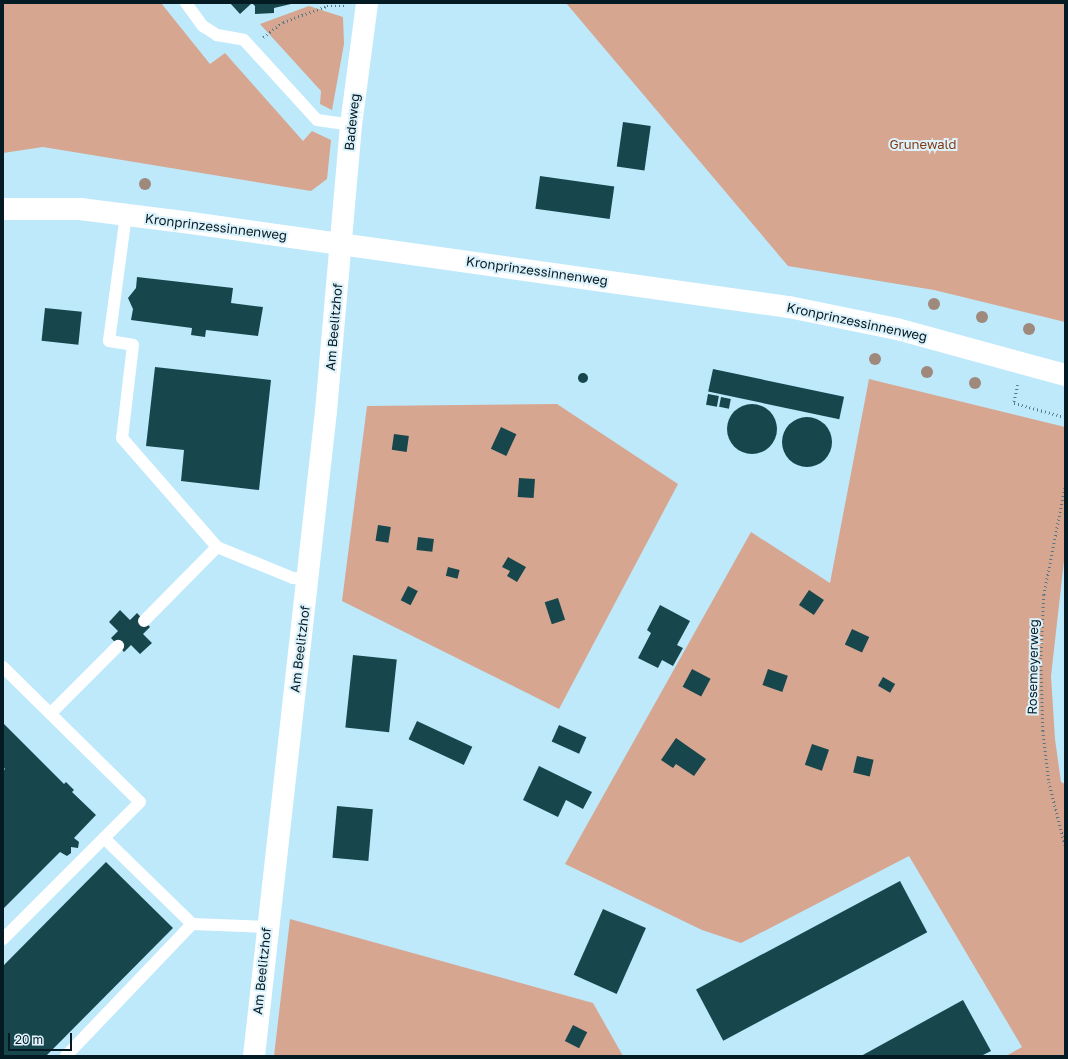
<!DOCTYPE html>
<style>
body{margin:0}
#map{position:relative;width:1068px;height:1059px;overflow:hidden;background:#bde9fb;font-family:"Golos Text",sans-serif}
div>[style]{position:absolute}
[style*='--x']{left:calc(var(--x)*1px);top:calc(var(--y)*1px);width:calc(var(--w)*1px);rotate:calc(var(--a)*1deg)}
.green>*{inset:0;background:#d6a691}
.building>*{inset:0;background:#17474c;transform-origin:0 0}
.round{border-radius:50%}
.path>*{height:2.5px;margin-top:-1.25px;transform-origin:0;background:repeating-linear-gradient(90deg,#587884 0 1px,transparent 0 4px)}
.lane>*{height:12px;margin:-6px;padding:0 6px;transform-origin:6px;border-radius:6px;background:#fff}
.street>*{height:22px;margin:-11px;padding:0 11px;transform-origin:11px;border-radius:11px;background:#fff}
.secondary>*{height:22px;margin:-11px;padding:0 11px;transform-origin:11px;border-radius:11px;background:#fff}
.trees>*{width:12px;height:12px;margin:-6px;border-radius:50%;background:#9e897c}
span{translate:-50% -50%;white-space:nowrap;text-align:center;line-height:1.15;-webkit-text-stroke:4px #ddf2fb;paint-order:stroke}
.street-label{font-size:13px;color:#051b23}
.park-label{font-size:13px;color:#843b15}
.frame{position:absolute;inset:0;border:4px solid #051b23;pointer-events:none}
.scale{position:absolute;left:8px;top:1033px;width:64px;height:18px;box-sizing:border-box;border:2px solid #051b23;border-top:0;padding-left:5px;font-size:12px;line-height:14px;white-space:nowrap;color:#051b23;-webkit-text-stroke:3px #ddf2fb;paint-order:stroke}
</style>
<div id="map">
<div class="green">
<div style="clip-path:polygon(3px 3px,161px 3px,210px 64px,225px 53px,303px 141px,312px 131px,331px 140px,327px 179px,311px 191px,43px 147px,3px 153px)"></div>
<div style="clip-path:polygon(566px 3px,1065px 3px,1065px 322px,934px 290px,788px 266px)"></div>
<div style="clip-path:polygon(309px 6px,343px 17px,344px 44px,332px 110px,320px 104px,321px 91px,260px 24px)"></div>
<div style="clip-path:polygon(869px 379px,1065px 427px,1065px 552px,1051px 676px,1055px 739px,1061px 782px,1065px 784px,1065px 1056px,1006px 1056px,1022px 1047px,909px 856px,741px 943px,702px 930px,565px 864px,751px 532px,830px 583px)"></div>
<div style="clip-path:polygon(557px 404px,678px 484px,559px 709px,342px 601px,367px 406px)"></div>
<div style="clip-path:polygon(290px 919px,593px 1003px,623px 1056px,274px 1056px)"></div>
</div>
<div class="building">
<div style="clip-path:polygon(230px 3px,291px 3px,291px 4px,274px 8px,274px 13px,255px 14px,255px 6px,252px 3px,240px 14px)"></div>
<div style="left:623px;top:122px;width:28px;height:45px;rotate:8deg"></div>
<div style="left:540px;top:176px;width:75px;height:33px;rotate:8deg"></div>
<div style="clip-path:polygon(137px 277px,233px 288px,231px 303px,263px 307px,258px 336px,206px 330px,205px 337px,191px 335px,192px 328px,131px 320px,133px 309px,128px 298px,136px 288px)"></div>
<div style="left:45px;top:308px;width:37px;height:33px;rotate:6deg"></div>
<div style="clip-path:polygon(155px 367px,271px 380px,259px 490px,181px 481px,184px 450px,146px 446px)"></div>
<div style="left:713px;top:369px;width:134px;height:23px;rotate:12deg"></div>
<div class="round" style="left:578px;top:373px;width:10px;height:10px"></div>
<div style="left:708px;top:394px;width:11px;height:11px;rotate:10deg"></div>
<div style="left:721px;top:397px;width:10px;height:10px;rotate:11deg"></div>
<div class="round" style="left:727px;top:404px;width:50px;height:50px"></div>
<div class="round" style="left:782px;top:417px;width:50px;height:50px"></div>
<div style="left:501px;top:427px;width:17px;height:24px;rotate:25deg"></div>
<div style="left:394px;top:434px;width:15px;height:16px;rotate:8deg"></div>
<div style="left:519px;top:478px;width:16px;height:19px;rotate:4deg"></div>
<div style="left:378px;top:525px;width:13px;height:16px;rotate:9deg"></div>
<div style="left:418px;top:537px;width:16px;height:13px;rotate:7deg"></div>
<div style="clip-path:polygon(508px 557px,526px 567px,517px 582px,507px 576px,510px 571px,502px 567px)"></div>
<div style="left:448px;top:567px;width:12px;height:9px;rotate:14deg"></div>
<div style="left:408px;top:586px;width:11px;height:16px;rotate:27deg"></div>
<div style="left:809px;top:590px;width:18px;height:18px;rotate:34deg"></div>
<div style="left:558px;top:598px;width:23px;height:14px;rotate:72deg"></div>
<div style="clip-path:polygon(660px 605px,690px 621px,677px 645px,683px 648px,673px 666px,662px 660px,658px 668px,638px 658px,651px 633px,647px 630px)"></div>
<div style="clip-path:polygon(120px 610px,130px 620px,137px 613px,150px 627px,143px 634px,152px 643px,140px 654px,131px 645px,124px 652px,111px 638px,118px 631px,109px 622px)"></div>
<div style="left:852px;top:629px;width:19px;height:17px;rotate:25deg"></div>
<div style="left:353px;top:655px;width:44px;height:73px;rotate:6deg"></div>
<div style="left:692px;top:669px;width:21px;height:20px;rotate:28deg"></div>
<div style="left:768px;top:669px;width:21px;height:17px;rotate:19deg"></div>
<div style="left:883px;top:677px;width:14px;height:10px;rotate:30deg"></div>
<div style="left:417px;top:721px;width:61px;height:20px;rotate:25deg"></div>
<div style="clip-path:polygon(3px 723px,64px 784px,66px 782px,74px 790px,72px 792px,96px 815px,74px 838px,79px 842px,78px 848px,71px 847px,71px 853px,67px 856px,60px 852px,3px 909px,3px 771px,5px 769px,3px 767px)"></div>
<div style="left:559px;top:725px;width:30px;height:18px;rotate:24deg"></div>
<div style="clip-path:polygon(676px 738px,706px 759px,694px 776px,676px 764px,673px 768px,661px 760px)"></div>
<div style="left:812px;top:744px;width:18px;height:22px;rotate:19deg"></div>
<div style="left:857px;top:756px;width:17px;height:17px;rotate:13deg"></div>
<div style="clip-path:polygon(539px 766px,592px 792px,583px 809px,566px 800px,558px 817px,523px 800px)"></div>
<div style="left:337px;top:806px;width:36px;height:52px;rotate:5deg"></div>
<div style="clip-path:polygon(106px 862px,173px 928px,46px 1056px,3px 1056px,3px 966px)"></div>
<div style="left:900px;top:881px;width:58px;height:231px;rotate:62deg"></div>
<div style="left:603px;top:909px;width:47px;height:72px;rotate:24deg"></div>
<div style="clip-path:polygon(963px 1000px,991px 1051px,981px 1056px,861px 1056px)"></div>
<div style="left:573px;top:1025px;width:16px;height:18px;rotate:27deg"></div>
</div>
<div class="path">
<div style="--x:263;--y:37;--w:25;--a:-37"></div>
<div style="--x:283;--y:22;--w:47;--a:-20"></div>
<div style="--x:327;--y:6;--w:19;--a:0"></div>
<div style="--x:1018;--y:385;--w:18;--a:103"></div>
<div style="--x:1014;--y:403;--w:53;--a:15.4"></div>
<div style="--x:1065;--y:488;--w:109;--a:101.1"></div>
<div style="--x:1044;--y:595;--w:63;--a:92.7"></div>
<div style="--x:1041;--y:658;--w:73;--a:88.4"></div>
<div style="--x:1043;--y:731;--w:51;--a:83.3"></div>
<div style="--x:1049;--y:782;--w:65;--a:75.7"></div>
</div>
<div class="lane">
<div style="--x:186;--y:3;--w:29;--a:54"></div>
<div style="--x:203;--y:26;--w:17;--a:33"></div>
<div style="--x:217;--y:35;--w:27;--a:10"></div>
<div style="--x:244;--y:40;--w:108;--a:47.6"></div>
<div style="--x:317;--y:120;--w:34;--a:8"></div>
<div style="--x:126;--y:215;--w:127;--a:97.7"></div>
<div style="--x:109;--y:341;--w:24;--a:9"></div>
<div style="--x:133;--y:345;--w:94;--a:96.7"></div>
<div style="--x:122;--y:438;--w:145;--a:48.9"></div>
<div style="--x:217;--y:547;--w:82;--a:22.2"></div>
<div style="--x:293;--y:578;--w:15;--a:4"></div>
<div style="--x:144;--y:621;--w:104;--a:-45.4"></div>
<div style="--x:3;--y:667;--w:192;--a:44.6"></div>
<div style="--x:140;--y:802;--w:194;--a:135"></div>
<div style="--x:51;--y:713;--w:95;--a:-45"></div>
<div style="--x:104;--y:838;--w:123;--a:44.3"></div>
<div style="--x:192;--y:924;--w:74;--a:2.3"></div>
<div style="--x:66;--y:1056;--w:182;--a:-46.3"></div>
</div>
<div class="street">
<div style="--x:254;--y:1056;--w:649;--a:-83.63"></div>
<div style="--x:326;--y:411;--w:287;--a:-85"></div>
<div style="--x:351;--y:125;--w:123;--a:-82.5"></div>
</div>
<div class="secondary">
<div style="--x:3;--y:209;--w:77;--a:0"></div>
<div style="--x:80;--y:209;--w:112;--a:7.2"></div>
<div style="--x:191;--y:223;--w:604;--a:8"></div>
<div style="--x:789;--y:307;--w:110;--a:11.5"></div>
<div style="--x:897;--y:329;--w:174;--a:15.3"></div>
</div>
<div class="trees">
<div style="left:145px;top:184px"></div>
<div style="left:934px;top:304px"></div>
<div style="left:982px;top:317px"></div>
<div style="left:1029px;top:329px"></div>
<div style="left:875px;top:359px"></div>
<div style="left:927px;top:372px"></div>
<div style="left:975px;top:383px"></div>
</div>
<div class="street-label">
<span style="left:352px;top:122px;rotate:-84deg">Badeweg</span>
<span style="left:216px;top:227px;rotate:7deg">Kronprinzessinnenweg</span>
<span style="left:537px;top:271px;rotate:8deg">Kronprinzessinnenweg</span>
<span style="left:857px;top:322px;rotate:12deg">Kronprinzessinnenweg</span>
<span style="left:334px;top:327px;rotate:-85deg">Am Beelitzhof</span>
<span style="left:300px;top:649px;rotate:-83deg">Am Beelitzhof</span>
<span style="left:1033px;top:667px;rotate:-89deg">Rosemeyerweg</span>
<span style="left:262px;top:971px;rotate:-84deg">Am Beelitzhof</span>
</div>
<div class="park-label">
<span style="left:923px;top:144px">Grunewald</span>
</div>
<div class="frame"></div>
<div class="scale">20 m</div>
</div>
